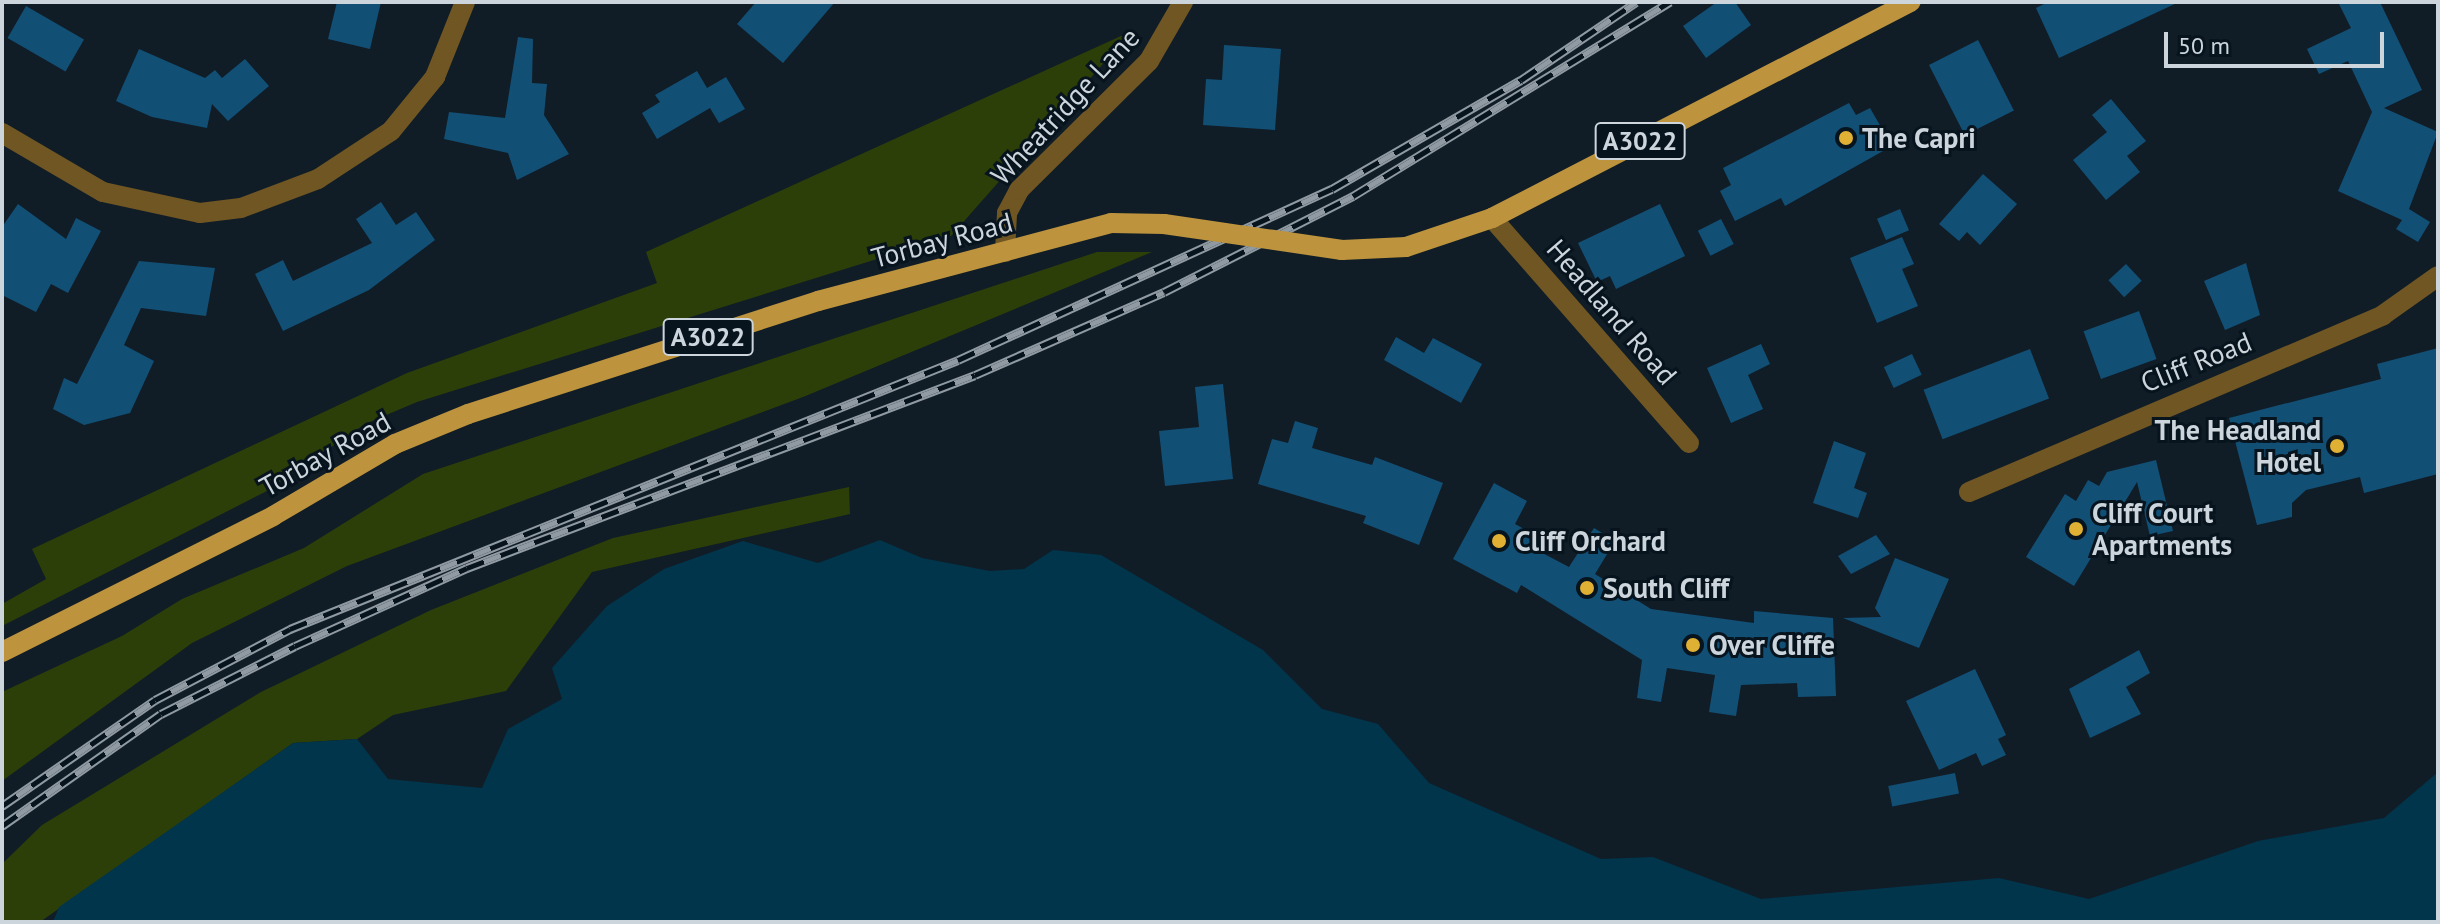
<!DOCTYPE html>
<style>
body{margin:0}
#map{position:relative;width:2440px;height:924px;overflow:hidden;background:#101d27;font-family:"PT Sans",sans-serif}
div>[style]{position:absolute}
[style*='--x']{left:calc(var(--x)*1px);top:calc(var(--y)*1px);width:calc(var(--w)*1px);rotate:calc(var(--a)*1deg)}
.green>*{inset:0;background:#2c3f08}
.water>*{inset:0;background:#01354c}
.building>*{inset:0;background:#124f75;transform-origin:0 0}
.street>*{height:20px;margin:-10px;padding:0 10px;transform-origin:10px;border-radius:10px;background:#705623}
.primary>*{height:20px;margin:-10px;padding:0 10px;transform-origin:10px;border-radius:10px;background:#bd933d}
.rail>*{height:9px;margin-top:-4.5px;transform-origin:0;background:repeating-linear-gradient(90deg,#07141e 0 18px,#909aa2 0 36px);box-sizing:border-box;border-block:2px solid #909aa2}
.primary-bridge>*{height:20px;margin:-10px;padding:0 10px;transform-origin:10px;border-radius:10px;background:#bd933d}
.dots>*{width:22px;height:22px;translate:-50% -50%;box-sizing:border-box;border:4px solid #07141e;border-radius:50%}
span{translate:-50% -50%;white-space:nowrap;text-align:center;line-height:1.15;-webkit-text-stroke:6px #07141e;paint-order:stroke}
.shield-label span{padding:2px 6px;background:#07141e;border:2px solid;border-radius:6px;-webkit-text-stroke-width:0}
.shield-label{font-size:26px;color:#ccd5dc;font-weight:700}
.street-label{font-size:28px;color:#ccd5dc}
.poi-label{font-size:28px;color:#ccd5dc;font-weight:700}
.left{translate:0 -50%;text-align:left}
.right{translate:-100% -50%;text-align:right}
.frame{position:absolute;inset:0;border:4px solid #ccd5dc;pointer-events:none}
.scale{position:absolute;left:2164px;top:32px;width:220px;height:36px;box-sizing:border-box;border:4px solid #ccd5dc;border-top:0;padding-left:10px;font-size:24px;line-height:28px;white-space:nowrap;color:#ccd5dc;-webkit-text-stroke:6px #07141e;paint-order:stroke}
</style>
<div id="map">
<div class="green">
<div style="clip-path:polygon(1132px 31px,951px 236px,417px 402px,365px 424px,265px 492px,2px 626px,2px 604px,46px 579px,32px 549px,407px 373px,657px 283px,646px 252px)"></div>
<div style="clip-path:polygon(1097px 252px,1152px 252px,803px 397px,347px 566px,192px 643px,2px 781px,2px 692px,122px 636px,182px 599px,304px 548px,423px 474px)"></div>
<div style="clip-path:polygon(849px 487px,850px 514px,592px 572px,506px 691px,393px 715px,357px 739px,293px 743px,40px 922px,2px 922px,2px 864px,42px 825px,261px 692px,431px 610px,613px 538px)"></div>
</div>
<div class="water">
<div style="clip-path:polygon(880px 540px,922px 558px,990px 571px,1024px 569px,1053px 550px,1101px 555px,1263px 650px,1322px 709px,1378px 724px,1429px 783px,1601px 859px,1653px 857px,1761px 899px,1999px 878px,2089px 899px,2258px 841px,2384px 818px,2438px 772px,2438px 922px,53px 922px,59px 907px,293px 743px,357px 739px,388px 779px,482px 788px,508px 729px,562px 699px,552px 668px,607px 606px,664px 569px,743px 541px,818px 563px)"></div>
</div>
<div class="building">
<div style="clip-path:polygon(337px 2px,381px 2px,370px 49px,328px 39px)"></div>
<div style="clip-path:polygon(756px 2px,835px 2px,783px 63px,737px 24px)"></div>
<div style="clip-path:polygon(1717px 2px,1735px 2px,1751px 25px,1706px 58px,1683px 26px)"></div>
<div style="clip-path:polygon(2048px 2px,2179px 2px,2059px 58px,2036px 8px)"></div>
<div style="clip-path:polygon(2338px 2px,2380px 2px,2422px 90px,2384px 108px,2438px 132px,2409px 209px,2430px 222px,2418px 242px,2396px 229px,2402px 220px,2338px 191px,2372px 112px,2348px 61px,2319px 74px,2307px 49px,2351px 28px)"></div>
<div style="left:26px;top:6px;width:67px;height:37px;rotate:30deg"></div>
<div style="clip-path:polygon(518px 37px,533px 39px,532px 83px,547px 84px,544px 115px,569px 154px,517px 180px,508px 153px,444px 139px,449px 112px,505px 118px)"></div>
<div style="left:1978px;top:40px;width:79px;height:55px;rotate:63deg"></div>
<div style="clip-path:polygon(1224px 45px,1281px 49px,1275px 130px,1203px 125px,1206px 79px,1222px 80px)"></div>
<div style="clip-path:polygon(139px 49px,205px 78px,215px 70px,222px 78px,245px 59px,269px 86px,228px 121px,212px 104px,207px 128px,152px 117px,116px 101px)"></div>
<div style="clip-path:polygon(697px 71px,707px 88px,726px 77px,745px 109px,719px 123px,710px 108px,657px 139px,642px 113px,660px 102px,655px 95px)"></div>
<div style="clip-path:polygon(2111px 99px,2146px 141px,2127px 156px,2140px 172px,2106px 200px,2073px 160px,2107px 132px,2092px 115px)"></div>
<div style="clip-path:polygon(1849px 103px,1856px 115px,1870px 108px,1892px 146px,1785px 206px,1781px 198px,1735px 221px,1720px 191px,1731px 185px,1723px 168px)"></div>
<div style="clip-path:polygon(1983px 174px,2017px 204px,1980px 245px,1967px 232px,1959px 241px,1939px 224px)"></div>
<div style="clip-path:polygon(381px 202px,396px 225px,416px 212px,435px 240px,369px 290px,283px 331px,255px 274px,283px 260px,293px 281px,372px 243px,356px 219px)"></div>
<div style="clip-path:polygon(18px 204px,66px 239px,76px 218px,101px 231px,68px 293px,51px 284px,36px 312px,2px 295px,2px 227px)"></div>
<div style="clip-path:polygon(1660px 204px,1685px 256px,1616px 289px,1610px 276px,1597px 282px,1578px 243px)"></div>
<div style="left:1900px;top:209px;width:23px;height:25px;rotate:67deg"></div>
<div style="left:1721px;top:219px;width:28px;height:26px;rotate:63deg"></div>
<div style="clip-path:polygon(1902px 237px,1914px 264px,1902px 269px,1918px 306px,1877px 323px,1850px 258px)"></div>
<div style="clip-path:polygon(139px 261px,215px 268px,206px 316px,141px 308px,124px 345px,154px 361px,130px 413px,84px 425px,53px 409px,64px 378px,77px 384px)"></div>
<div style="clip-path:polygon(2246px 263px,2260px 315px,2225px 330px,2204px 281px)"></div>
<div style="left:2126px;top:264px;width:23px;height:24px;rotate:47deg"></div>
<div style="left:2139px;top:311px;width:51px;height:59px;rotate:70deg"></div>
<div style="clip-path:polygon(1396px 337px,1424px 353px,1433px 338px,1482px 364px,1461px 403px,1384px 360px)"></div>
<div style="clip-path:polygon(1761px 344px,1770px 364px,1748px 375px,1763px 409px,1731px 423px,1707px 368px)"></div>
<div style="clip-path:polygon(2438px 348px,2438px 474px,2364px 493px,2360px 477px,2306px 490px,2292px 503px,2292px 517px,2257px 525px,2229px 418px,2381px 379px,2377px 364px)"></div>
<div style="left:2030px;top:349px;width:53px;height:114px;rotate:69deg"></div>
<div style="left:1912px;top:354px;width:23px;height:31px;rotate:65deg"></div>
<div style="clip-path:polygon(1223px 384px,1233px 479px,1165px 486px,1159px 431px,1199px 427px,1195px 387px)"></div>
<div style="clip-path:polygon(1295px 421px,1318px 428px,1312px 448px,1372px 465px,1375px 457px,1443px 483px,1419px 545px,1363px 523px,1366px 516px,1258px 484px,1272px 439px,1288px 443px)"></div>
<div style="clip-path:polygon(1834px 441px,1866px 453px,1854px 488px,1867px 493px,1858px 518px,1813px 503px)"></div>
<div style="clip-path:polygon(2156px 460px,2173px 531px,2150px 536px,2137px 482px,2074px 586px,2026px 557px,2065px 494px,2076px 501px,2088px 480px,2099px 486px,2107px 472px)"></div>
<div style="clip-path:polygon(1494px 483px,1527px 501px,1515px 524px,1537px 536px,1531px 547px,1569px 567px,1594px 528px,1615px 541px,1595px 574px,1651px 609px,1754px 623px,1754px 611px,1833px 618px,1836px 696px,1798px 697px,1797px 683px,1741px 685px,1736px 716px,1709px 712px,1715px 675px,1667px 668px,1661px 702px,1637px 698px,1642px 660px,1521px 585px,1517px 593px,1453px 559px)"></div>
<div style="clip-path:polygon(1876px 535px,1890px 554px,1851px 574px,1838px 556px)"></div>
<div style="clip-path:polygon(1895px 558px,1949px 579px,1919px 648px,1843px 618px,1881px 617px,1875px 608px)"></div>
<div style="clip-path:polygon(2139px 650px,2150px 673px,2126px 687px,2141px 714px,2090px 738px,2069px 689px)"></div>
<div style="clip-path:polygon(1975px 669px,2006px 735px,1998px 739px,2006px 755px,1982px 766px,1976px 753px,1939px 770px,1906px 701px)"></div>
<div style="left:1955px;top:773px;width:21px;height:68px;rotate:79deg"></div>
</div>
<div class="street">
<div style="--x:2;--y:133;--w:117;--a:30.3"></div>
<div style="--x:103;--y:192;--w:99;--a:12.2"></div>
<div style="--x:200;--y:213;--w:41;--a:-7"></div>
<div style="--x:241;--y:208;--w:82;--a:-20.6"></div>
<div style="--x:318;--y:179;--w:87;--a:-33.3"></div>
<div style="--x:391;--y:131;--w:70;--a:-50.8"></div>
<div style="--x:435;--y:77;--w:81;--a:-68.2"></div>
<div style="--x:1492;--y:218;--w:299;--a:48.8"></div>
<div style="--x:1005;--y:252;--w:39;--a:-87"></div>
<div style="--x:1007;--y:213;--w:26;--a:-62"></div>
<div style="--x:1019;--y:190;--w:183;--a:-44.8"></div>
<div style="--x:1149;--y:61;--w:68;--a:-60"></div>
<div style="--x:1969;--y:492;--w:450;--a:-23.1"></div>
<div style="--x:2383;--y:315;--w:67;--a:-35.3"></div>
</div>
<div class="primary">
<div style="--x:1342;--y:250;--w:64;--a:-2.7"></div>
<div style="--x:1406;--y:247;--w:91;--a:-18.6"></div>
<div style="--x:1492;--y:218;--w:471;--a:-27.3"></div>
<div style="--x:2;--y:652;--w:303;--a:-26.6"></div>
<div style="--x:273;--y:516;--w:142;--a:-30.5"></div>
<div style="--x:395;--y:444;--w:79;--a:-22.3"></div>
<div style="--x:468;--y:414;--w:368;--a:-17.9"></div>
<div style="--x:818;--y:301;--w:303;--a:-14.9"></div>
<div style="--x:1111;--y:223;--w:53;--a:1.1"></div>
</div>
<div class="rail">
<div style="--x:2;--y:806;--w:186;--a:-34.7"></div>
<div style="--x:155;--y:700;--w:153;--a:-27.7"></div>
<div style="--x:290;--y:629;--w:720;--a:-21.93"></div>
<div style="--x:958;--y:360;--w:411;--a:-24.6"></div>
<div style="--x:1332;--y:189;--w:218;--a:-30"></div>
<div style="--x:1521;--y:80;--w:139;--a:-34.1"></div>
<div style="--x:2;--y:826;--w:194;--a:-35.2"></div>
<div style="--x:161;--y:714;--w:150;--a:-26.9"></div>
<div style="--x:295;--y:646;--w:189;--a:-24.4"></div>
<div style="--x:467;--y:568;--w:543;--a:-20.8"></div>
<div style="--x:975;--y:375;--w:206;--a:-23.7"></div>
<div style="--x:1164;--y:292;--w:212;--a:-26.9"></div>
<div style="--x:1353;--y:196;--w:372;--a:-31.5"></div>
</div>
<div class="primary-bridge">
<div style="--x:1164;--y:224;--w:180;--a:8.3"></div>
</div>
<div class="dots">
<div style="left:1846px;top:138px;background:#dfb034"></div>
<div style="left:2337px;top:446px;background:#dfb034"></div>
<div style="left:2076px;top:529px;background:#dfb034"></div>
<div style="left:1499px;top:541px;background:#dfb034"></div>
<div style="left:1587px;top:588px;background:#dfb034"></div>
<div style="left:1693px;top:645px;background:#dfb034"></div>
</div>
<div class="shield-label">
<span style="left:1640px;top:141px">A3022</span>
<span style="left:708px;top:337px">A3022</span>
</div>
<div class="street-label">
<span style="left:1065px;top:106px;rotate:-47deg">Wheatridge Lane</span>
<span style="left:942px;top:240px;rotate:-15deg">Torbay Road</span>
<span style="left:1612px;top:312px;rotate:49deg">Headland Road</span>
<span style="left:2196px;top:362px;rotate:-22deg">Cliff Road</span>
<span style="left:325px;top:454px;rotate:-29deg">Torbay Road</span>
</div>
<div class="poi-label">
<span class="left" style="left:1862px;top:138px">The Capri</span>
<span class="right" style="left:2321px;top:446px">The Headland<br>Hotel</span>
<span class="left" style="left:2092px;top:529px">Cliff Court<br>Apartments</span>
<span class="left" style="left:1515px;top:541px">Cliff Orchard</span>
<span class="left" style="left:1603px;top:588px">South Cliff</span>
<span class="left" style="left:1709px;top:645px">Over Cliffe</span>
</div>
<div class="frame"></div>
<div class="scale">50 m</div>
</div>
